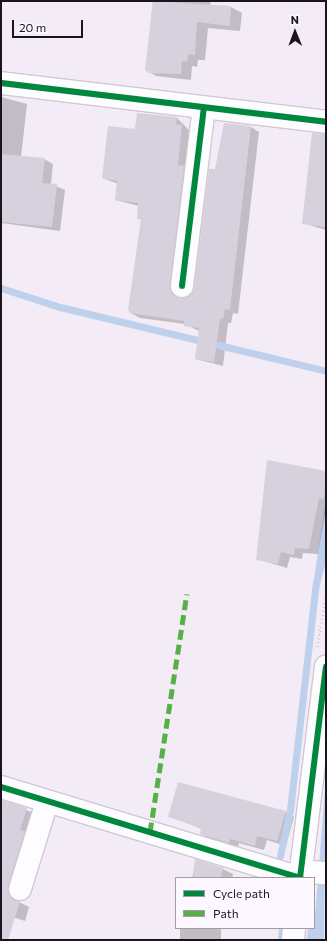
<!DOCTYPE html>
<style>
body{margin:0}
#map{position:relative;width:327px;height:941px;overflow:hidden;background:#f3ebf6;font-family:Commissioner,sans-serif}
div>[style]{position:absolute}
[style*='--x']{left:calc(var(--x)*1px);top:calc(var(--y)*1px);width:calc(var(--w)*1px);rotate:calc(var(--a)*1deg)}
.water>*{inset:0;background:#bed0ec}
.shadow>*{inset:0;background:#0003;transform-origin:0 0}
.stream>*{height:7px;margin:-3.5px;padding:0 3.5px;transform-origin:3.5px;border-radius:3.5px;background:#bed0ec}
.building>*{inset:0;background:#d6d1dd}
.path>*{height:2.5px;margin-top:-1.25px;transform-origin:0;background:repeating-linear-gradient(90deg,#d2cfd3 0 1px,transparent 0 4px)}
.roads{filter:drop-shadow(1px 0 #d0c8d3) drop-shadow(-1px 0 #d0c8d3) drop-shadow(0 1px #d0c8d3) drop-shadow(0 -1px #d0c8d3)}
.minor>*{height:22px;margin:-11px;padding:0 11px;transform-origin:11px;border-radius:11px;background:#fdfcfe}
.quiet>*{height:5px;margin-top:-2.5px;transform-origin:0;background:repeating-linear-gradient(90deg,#55b145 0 10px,transparent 0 15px)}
.cycleway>*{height:6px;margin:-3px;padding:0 3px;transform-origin:3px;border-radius:3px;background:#00873e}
span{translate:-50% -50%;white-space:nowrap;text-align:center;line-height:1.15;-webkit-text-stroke:4px #fdf8ff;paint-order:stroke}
.frame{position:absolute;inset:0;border:2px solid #1b131f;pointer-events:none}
.legend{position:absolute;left:175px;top:877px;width:140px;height:52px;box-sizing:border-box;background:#fdf8ff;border:1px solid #a39ca5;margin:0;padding:5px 7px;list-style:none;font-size:12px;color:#1b131f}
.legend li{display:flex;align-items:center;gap:8px;height:20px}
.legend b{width:20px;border:1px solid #a39ca5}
.north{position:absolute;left:275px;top:12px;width:40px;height:40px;-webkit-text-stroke:3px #fdf8ff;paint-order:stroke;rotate:359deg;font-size:11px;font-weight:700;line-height:16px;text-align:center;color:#1b131f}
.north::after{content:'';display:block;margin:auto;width:14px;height:18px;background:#1b131f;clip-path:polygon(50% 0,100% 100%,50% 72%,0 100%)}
.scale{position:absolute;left:12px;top:20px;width:71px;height:18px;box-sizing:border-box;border:2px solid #1b131f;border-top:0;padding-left:5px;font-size:12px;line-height:14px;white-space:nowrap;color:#1b131f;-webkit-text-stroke:3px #fdf8ff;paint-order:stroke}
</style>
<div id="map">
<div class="water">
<div style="clip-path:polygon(326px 499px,326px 561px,318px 593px,312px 593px)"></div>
<div style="clip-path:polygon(326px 777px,324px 940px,307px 940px,308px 928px,314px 928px)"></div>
</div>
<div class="shadow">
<div style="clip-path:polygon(153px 1px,211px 1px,210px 5px,231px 7px,242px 13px,240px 31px,208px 28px,205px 60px,198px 60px,197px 67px,192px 66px,191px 80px,156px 76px,146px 70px)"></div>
<div style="clip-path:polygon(1px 97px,27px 104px,21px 157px,44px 159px,53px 164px,51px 184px,65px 190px,60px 231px,1px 223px)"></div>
<div style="clip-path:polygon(177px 118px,190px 131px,178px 290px,182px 299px,192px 295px,195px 288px,216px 171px,251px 127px,259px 132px,238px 314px,233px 313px,231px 323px,228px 323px,223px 366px,196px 359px,199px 331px,185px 324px,140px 318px,131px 313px,141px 220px,138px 218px,139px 206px,116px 200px,118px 184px,103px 178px,136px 130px)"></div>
<div style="clip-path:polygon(326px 156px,326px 230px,303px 223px)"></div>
<div style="clip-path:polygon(268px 461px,326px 472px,326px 508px,318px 554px,303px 553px,302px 559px,290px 557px,287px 568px,257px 559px)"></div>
<div style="clip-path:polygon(1px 800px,36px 814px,17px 891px,19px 902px,29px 907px,25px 921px,1px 913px)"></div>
<div style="clip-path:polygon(285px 812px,294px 817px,286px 846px,267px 840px,264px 850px,239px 843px,238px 848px,210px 839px,201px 834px,202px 829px,169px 816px)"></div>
<div style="clip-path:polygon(196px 860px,223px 869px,233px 874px,232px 878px,192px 878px)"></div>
<div style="left:180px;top:928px;width:41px;height:12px"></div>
</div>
<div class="stream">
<div style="--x:1;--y:288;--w:62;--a:17.9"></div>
<div style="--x:60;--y:307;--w:274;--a:13.5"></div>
<div style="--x:280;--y:856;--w:47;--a:-77.7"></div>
<div style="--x:290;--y:810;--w:228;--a:-83.5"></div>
<div style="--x:281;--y:940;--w:12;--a:-85"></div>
</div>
<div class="building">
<div style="clip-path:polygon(153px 1px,231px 6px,230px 26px,197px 22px,195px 55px,188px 54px,187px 61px,182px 61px,181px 74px,149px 73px,145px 70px)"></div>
<div style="clip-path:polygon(137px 113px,177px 117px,176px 124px,182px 125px,178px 165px,184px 166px,170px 284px,174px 296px,181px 298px,192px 294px,194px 288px,209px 169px,215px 169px,224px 123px,251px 126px,230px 310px,225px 309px,223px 319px,220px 319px,214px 362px,195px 359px,199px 328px,184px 326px,184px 321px,130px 313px,128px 310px,141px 219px,137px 219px,138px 203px,115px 200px,117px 181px,102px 178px,108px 126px,135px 129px)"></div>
<div style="clip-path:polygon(312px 133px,326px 134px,326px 227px,302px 224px)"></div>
<div style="clip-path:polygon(1px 154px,45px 158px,42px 183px,57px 184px,52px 227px,1px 222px)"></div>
<div style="clip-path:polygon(267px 460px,326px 471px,324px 499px,319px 498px,309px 549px,295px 548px,294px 555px,281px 552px,278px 564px,256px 560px)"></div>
<div style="clip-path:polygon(178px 782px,286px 811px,277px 841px,257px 836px,255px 846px,230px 839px,229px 843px,200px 834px,201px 828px,168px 817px)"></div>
<div style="clip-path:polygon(1px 800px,27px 808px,20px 830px,25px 831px,8px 886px,11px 897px,20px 901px,8px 940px,1px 940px)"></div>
<div style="clip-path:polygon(195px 859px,223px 868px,221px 878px,193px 878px)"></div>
</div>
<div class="path">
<div style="--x:317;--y:647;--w:53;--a:-80.2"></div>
</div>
<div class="roads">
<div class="minor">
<div style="--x:1;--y:83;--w:327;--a:6.8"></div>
<div style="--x:182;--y:286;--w:179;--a:-83"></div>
<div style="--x:1;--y:787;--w:313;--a:16.9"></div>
<div style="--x:301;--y:871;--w:25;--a:5"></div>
<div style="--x:300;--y:878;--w:213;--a:-83"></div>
<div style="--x:20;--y:889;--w:91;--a:-72.8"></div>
<div style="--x:293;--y:940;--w:12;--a:-85"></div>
</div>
</div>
<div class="quiet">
<div style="--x:150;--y:832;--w:241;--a:-81.2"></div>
</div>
<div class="cycleway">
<div style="--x:1;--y:83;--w:327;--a:6.8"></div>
<div style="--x:182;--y:286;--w:179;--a:-83"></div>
<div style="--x:1;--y:787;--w:313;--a:16.9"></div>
<div style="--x:300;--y:878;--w:213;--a:-83"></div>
</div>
<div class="frame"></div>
<ul class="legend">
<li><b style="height:5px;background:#00873e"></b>Cycle path</li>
<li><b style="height:5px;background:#55b145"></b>Path</li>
</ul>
<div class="north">N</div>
<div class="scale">20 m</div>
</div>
